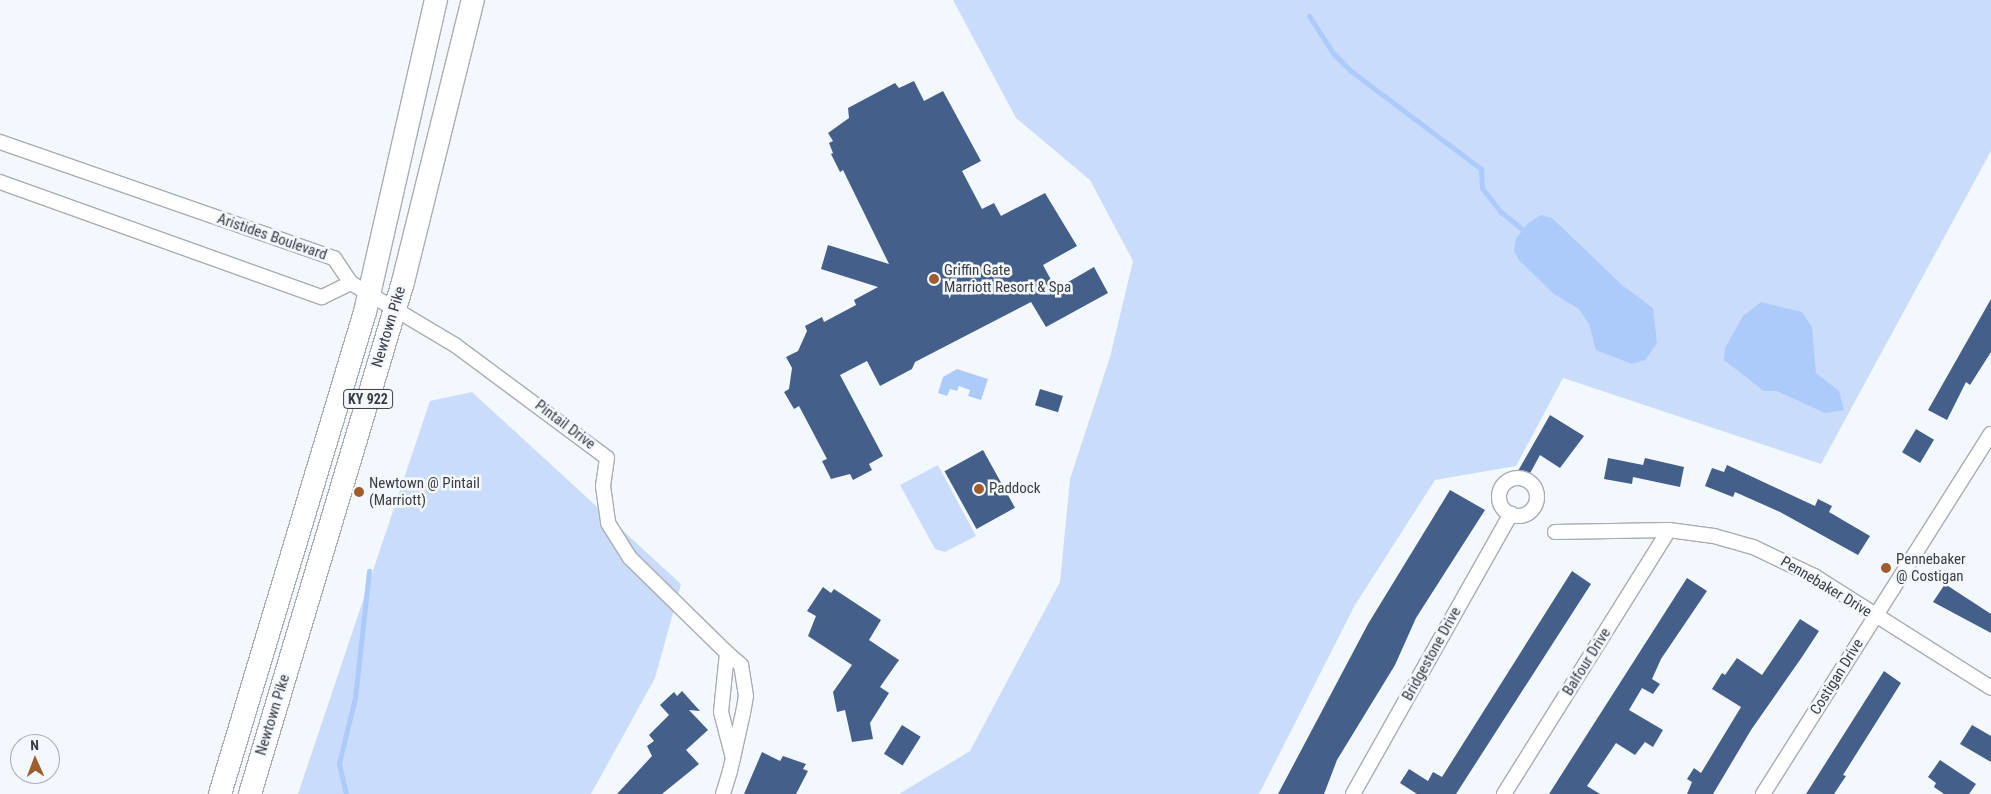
<!DOCTYPE html>
<style>
body{margin:0}
#map{position:relative;width:1991px;height:794px;overflow:hidden;background:#f3f8fe;font-family:"Roboto Condensed",sans-serif}
div>[style]{position:absolute}
[style*='--x']{left:calc(var(--x)*1px);top:calc(var(--y)*1px);width:calc(var(--w)*1px);rotate:calc(var(--a)*1deg)}
.green>*{inset:0;background:#c9dcfb}
.water>*{inset:0;background:#accbfb}
.stream>*{height:5px;margin:-2.5px;padding:0 2.5px;transform-origin:2.5px;border-radius:2.5px;background:#accbfb}
.building>*{inset:0;background:#445f8a;transform-origin:0 0}
.roads{filter:drop-shadow(1px 0 #a8adb5) drop-shadow(-1px 0 #a8adb5) drop-shadow(0 1px #a8adb5) drop-shadow(0 -1px #a8adb5)}
.minor>*{height:14px;margin:-7px;padding:0 7px;transform-origin:7px;border-radius:7px;background:#fff}
.minor>.ring{margin:-7px;padding:0;box-sizing:content-box;background:none;border:14px solid #fff;border-radius:50%}
.trunk>*{height:22px;margin:-11px;padding:0 11px;transform-origin:11px;border-radius:11px;background:#fff}
.dots>*{width:14px;height:14px;translate:-50% -50%;box-sizing:border-box;border:2px solid #f3f8fe;border-radius:50%}
span{translate:-50% -50%;white-space:nowrap;text-align:center;line-height:1.15;-webkit-text-stroke:5px #f3f8fe;paint-order:stroke}
.shield-label span{padding:1px 4px;background:#f3f8fe;border:1px solid;border-radius:4px;-webkit-text-stroke-width:0}
.shield-label{font-size:14px;color:#3b3d40;font-weight:700}
.street-label{font-size:15px;color:#3b3d40}
.poi-label{font-size:15px;color:#3b3d40}
.left{translate:0 -50%;text-align:left}
.north{position:absolute;left:10px;top:734px;width:50px;height:50px;box-sizing:border-box;background:#f3f8fe;border:1px solid #a9adb2;border-radius:50%;rotate:358deg;font-size:14px;font-weight:700;line-height:20px;text-align:center;color:#3b3d40}
.north::after{content:'';display:block;margin:auto;width:18px;height:22px;background:#a05d2c;clip-path:polygon(50% 0,100% 100%,50% 72%,0 100%)}
</style>
<div id="map">
<div class="green">
<div style="clip-path:polygon(953px 0,1991px 0,1991px 151px,1821px 464px,1563px 378px,1516px 466px,1435px 480px,1355px 605px,1259px 794px,899px 794px,970px 751px,1060px 582px,1070px 479px,1110px 357px,1133px 261px,1090px 180px,1016px 118px)"></div>
<div style="clip-path:polygon(472px 392px,681px 584px,655px 678px,591px 794px,298px 794px,430px 401px)"></div>
<div style="clip-path:polygon(938px 465px,976px 536px,945px 552px,935px 549px,900px 485px)"></div>
</div>
<div class="water">
<div style="clip-path:polygon(1541px 215px,1552px 218px,1622px 285px,1653px 308px,1657px 343px,1645px 360px,1632px 364px,1596px 350px,1589px 324px,1579px 309px,1554px 294px,1519px 260px,1514px 251px,1516px 239px,1527px 224px)"></div>
<div style="clip-path:polygon(1761px 302px,1802px 312px,1812px 327px,1816px 373px,1839px 391px,1844px 410px,1825px 413px,1777px 391px,1764px 391px,1724px 360px,1725px 348px,1743px 316px)"></div>
<div style="clip-path:polygon(957px 369px,988px 379px,981px 400px,968px 396px,970px 390px,959px 386px,957px 391px,950px 389px,947px 396px,938px 393px,943px 377px)"></div>
</div>
<div class="stream">
<div style="--x:1309;--y:16;--w:44;--a:57"></div>
<div style="--x:1333;--y:53;--w:25;--a:45"></div>
<div style="--x:1351;--y:71;--w:163;--a:37"></div>
<div style="--x:1481;--y:169;--w:19;--a:87"></div>
<div style="--x:1482;--y:188;--w:31;--a:52"></div>
<div style="--x:1501;--y:212;--w:26;--a:39"></div>
<div style="--x:346;--y:794;--w:32;--a:-103"></div>
<div style="--x:339;--y:763;--w:67;--a:-76.2"></div>
<div style="--x:355;--y:698;--w:128;--a:-83.7"></div>
</div>
<div class="building">
<div style="clip-path:polygon(914px 81px,924px 101px,943px 91px,981px 161px,962px 171px,982px 209px,994px 203px,1001px 216px,1045px 193px,1077px 246px,1043px 265px,1056px 289px,1094px 267px,1108px 293px,1046px 327px,1031px 302px,915px 362px,912px 369px,880px 386px,867px 361px,840px 375px,883px 456px,869px 464px,872px 470px,853px 480px,850px 474px,831px 479px,822px 461px,827px 459px,799px 406px,794px 409px,784px 392px,789px 389px,792px 368px,786px 357px,798px 351px,807px 331px,805px 326px,822px 317px,824px 322px,856px 305px,854px 300px,878px 287px,821px 269px,828px 245px,889px 264px,843px 170px,840px 172px,831px 154px,833px 153px,829px 143px,833px 141px,828px 133px,849px 118px,848px 108px,895px 83px,899px 88px)"></div>
<div style="clip-path:polygon(1991px 299px,1991px 352px,1970px 385px,1966px 382px,1947px 420px,1928px 410px)"></div>
<div style="left:1040px;top:389px;width:24px;height:17px;rotate:17deg"></div>
<div style="clip-path:polygon(1550px 415px,1584px 436px,1560px 468px,1540px 455px,1528px 477px,1518px 471px)"></div>
<div style="left:1916px;top:429px;width:21px;height:27px;rotate:31deg"></div>
<div style="left:983px;top:450px;width:66px;height:44px;rotate:61deg"></div>
<div style="clip-path:polygon(1608px 458px,1643px 465px,1645px 458px,1684px 467px,1680px 487px,1633px 477px,1632px 484px,1604px 479px)"></div>
<div style="clip-path:polygon(1727px 465px,1815px 506px,1818px 499px,1832px 506px,1829px 512px,1870px 536px,1858px 555px,1780px 512px,1735px 492px,1733px 497px,1705px 486px,1712px 468px,1724px 472px)"></div>
<div style="clip-path:polygon(1450px 490px,1485px 510px,1416px 618px,1395px 665px,1337px 760px,1324px 794px,1278px 794px,1368px 624px)"></div>
<div style="clip-path:polygon(1572px 571px,1591px 584px,1456px 794px,1417px 794px,1400px 783px,1409px 769px,1428px 781px,1433px 772px,1442px 777px)"></div>
<div style="clip-path:polygon(1687px 578px,1707px 591px,1661px 659px,1652px 679px,1660px 684px,1653px 694px,1642px 688px,1629px 710px,1663px 730px,1653px 747px,1645px 742px,1635px 755px,1616px 743px,1587px 786px,1600px 794px,1549px 794px)"></div>
<div style="clip-path:polygon(1945px 584px,1991px 614px,1991px 633px,1933px 602px)"></div>
<div style="clip-path:polygon(823px 587px,831px 593px,834px 589px,881px 620px,869px 640px,899px 660px,880px 687px,889px 693px,870px 723px,873px 739px,852px 742px,845px 710px,837px 712px,833px 692px,852px 665px,808px 636px,816px 616px,807px 611px)"></div>
<div style="clip-path:polygon(1800px 619px,1819px 631px,1802px 657px,1751px 730px,1713px 794px,1687px 794px,1692px 782px,1687px 779px,1694px 768px,1701px 773px,1741px 707px,1712px 689px,1722px 673px,1725px 675px,1737px 658px,1762px 675px)"></div>
<div style="clip-path:polygon(1884px 671px,1901px 683px,1843px 775px,1846px 776px,1834px 794px,1806px 794px)"></div>
<div style="clip-path:polygon(682px 691px,700px 711px,689px 710px,708px 730px,686px 750px,699px 764px,662px 794px,617px 794px,652px 756px,647px 746px,654px 741px,649px 735px,669px 715px,660px 705px,674px 692px,677px 696px)"></div>
<div style="left:902px;top:725px;width:22px;height:34px;rotate:32deg"></div>
<div style="clip-path:polygon(1972px 725px,1991px 736px,1991px 762px,1960px 744px)"></div>
<div style="clip-path:polygon(762px 752px,780px 761px,783px 756px,806px 764px,803px 769px,808px 771px,796px 794px,744px 794px)"></div>
<div style="clip-path:polygon(1940px 760px,1976px 784px,1969px 794px,1944px 794px,1934px 787px,1936px 783px,1928px 777px)"></div>
</div>
<div class="roads">
<div class="minor">
<div style="--x:0;--y:142;--w:354;--a:19.2"></div>
<div style="--x:334;--y:258;--w:30;--a:56"></div>
<div style="--x:351;--y:283;--w:121;--a:30.8"></div>
<div style="--x:455;--y:345;--w:189;--a:36.6"></div>
<div style="--x:607;--y:458;--w:28;--a:98"></div>
<div style="--x:603;--y:486;--w:37;--a:82"></div>
<div style="--x:608;--y:523;--w:41;--a:57.8"></div>
<div style="--x:630;--y:558;--w:136;--a:44.4"></div>
<div style="--x:0;--y:182;--w:342;--a:19.7"></div>
<div style="--x:322;--y:297;--w:32;--a:-26"></div>
<div class="ring" style="left:1499px;top:478px;width:24px;height:24px"></div>
<div style="--x:1555;--y:532;--w:114;--a:-1"></div>
<div style="--x:1669;--y:530;--w:45;--a:7.6"></div>
<div style="--x:1714;--y:536;--w:41;--a:15.8"></div>
<div style="--x:1753;--y:547;--w:68;--a:25.4"></div>
<div style="--x:1814;--y:576;--w:209;--a:32.3"></div>
<div style="--x:723;--y:794;--w:24;--a:-73"></div>
<div style="--x:730;--y:771;--w:13;--a:-77"></div>
<div style="--x:733;--y:758;--w:46;--a:-77.5"></div>
<div style="--x:743;--y:713;--w:17;--a:-80"></div>
<div style="--x:746;--y:696;--w:31;--a:-99"></div>
<div style="--x:741;--y:665;--w:18;--a:-139"></div>
<div style="--x:727;--y:653;--w:59;--a:95.8"></div>
<div style="--x:721;--y:712;--w:48;--a:75.4"></div>
<div style="--x:1353;--y:794;--w:322;--a:-60.6"></div>
<div style="--x:1504;--y:794;--w:311;--a:-58"></div>
<div style="--x:1763;--y:794;--w:426;--a:-57.7"></div>
</div>
<div class="trunk">
<div style="--x:220;--y:794;--w:503;--a:-73.26"></div>
<div style="--x:365;--y:312;--w:320;--a:-77.2"></div>
<div style="--x:250;--y:794;--w:534;--a:-73.36"></div>
<div style="--x:403;--y:282;--w:291;--a:-76.1"></div>
</div>
</div>
<div class="dots">
<div style="left:934px;top:279px;background:#a05d2c"></div>
<div style="left:979px;top:489px;background:#a05d2c"></div>
<div style="left:359px;top:492px;background:#a05d2c"></div>
<div style="left:1886px;top:568px;background:#a05d2c"></div>
</div>
<div class="shield-label">
<span style="left:368px;top:399px">KY 922</span>
</div>
<div class="street-label">
<span style="left:272px;top:237px;rotate:19deg">Aristides Boulevard</span>
<span style="left:389px;top:327px;rotate:-73deg">Newtown Pike</span>
<span style="left:565px;top:425px;rotate:37deg">Pintail Drive</span>
<span style="left:1826px;top:587px;rotate:31deg">Pennebaker Drive</span>
<span style="left:1432px;top:654px;rotate:-61deg">Bridgestone Drive</span>
<span style="left:1587px;top:662px;rotate:-58deg">Balfour Drive</span>
<span style="left:1837px;top:677px;rotate:-58deg">Costigan Drive</span>
<span style="left:273px;top:715px;rotate:-73deg">Newtown Pike</span>
</div>
<div class="poi-label">
<span class="left" style="left:944px;top:279px">Griffin Gate<br>Marriott Resort &amp; Spa</span>
<span class="left" style="left:369px;top:492px">Newtown @ Pintail<br>(Marriott)</span>
<span class="left" style="left:989px;top:489px">Paddock</span>
<span class="left" style="left:1896px;top:568px">Pennebaker<br>@ Costigan</span>
</div>
<div class="north">N</div>
</div>
